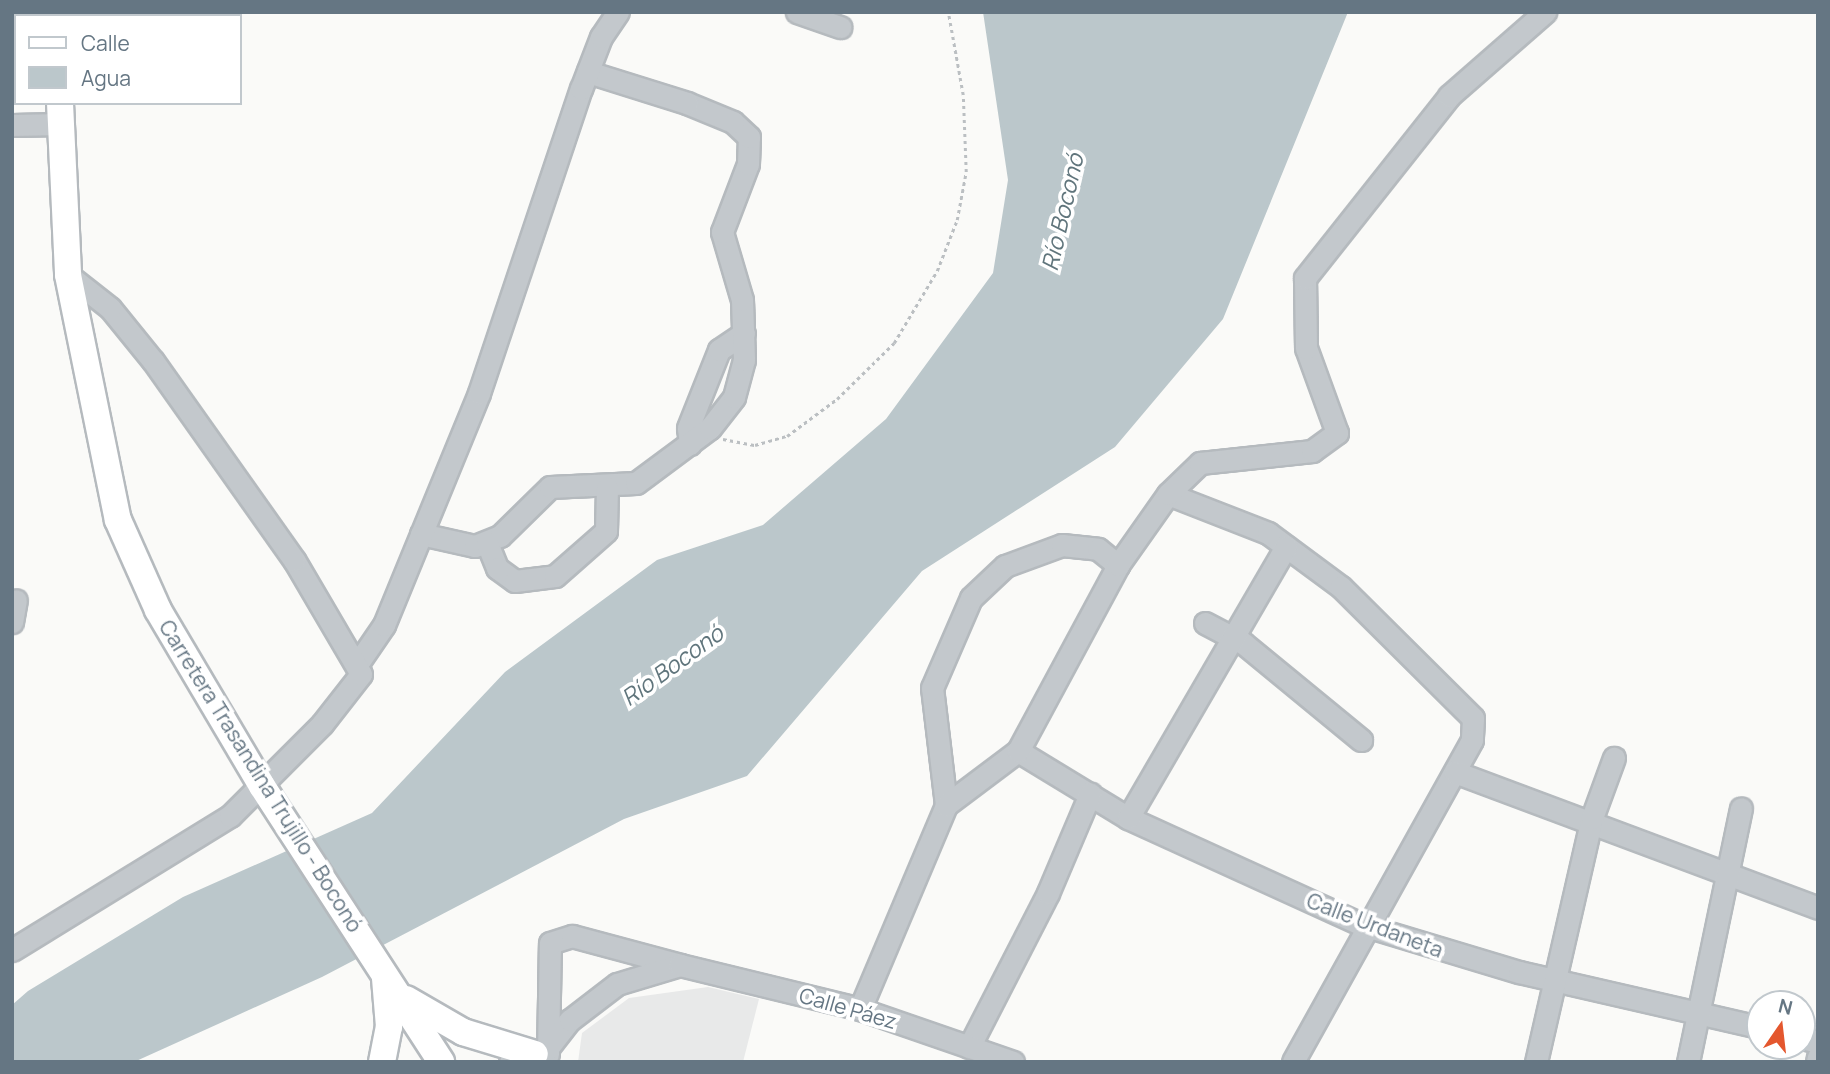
<!DOCTYPE html>
<meta charset="utf-8">
<style>
body{margin:0}
#map{position:relative;width:1830px;height:1074px;overflow:hidden;background:#fafaf8;font-family:Manrope,sans-serif}
div>[style]{position:absolute}
[style*='--x']{left:calc(var(--x)*1px);top:calc(var(--y)*1px);width:calc(var(--w)*1px);rotate:calc(var(--a)*1deg)}
.built>*{inset:0;background:#e8e9e9}
.water>*{inset:0;background:#bbc7cb}
.path>*{height:2.5px;margin-top:-1.25px;transform-origin:0;background:repeating-linear-gradient(90deg,#bbbfc2 0 3.5px,transparent 0 7px)}
.roads{filter:drop-shadow(2px 0 #b5babe) drop-shadow(-2px 0 #b5babe) drop-shadow(0 2px #b5babe) drop-shadow(0 -2px #b5babe)}
.minor>*{height:21px;margin:-10.5px;padding:0 10.5px;transform-origin:10.5px;border-radius:10.5px;background:#c3c8cc}
.major>*{height:26px;margin:-13px;padding:0 13px;transform-origin:13px;border-radius:13px;background:#fff}
span{translate:-50% -50%;white-space:nowrap;text-align:center;line-height:1.15;-webkit-text-stroke:7px #fff;paint-order:stroke}
.street-label{font-size:21px;color:#657683}
.water-label{font-size:23px;color:#60757c;font-style:italic}
.frame{position:absolute;inset:0;border:14px solid #657683;pointer-events:none}
.legend{position:absolute;left:14px;top:14px;width:228px;height:91px;box-sizing:border-box;background:#fff;border:2px solid #c1c8cd;margin:0;padding:9px 12px;list-style:none;font-size:21px;color:#657683}
.legend li{display:flex;align-items:center;gap:14px;height:35px}
.legend b{width:35px;border:2px solid #c1c8cd}
.north{position:absolute;left:1746px;top:990px;width:70px;height:70px;box-sizing:border-box;background:#fff;border:2px solid #c1c8cd;border-radius:50%;rotate:14deg;font-size:19px;font-weight:700;line-height:28px;text-align:center;color:#657683}
.north::after{content:'';display:block;margin:auto;width:24px;height:32px;background:#e4572e;clip-path:polygon(50% 0,100% 100%,50% 72%,0 100%)}
</style>
<div id="map">
<div class="built">
<div style="clip-path:polygon(708px 987px,759px 999px,743px 1062px,578px 1062px,582px 1033px,629px 998px)"></div>
</div>
<div class="water">
<div style="clip-path:polygon(983px 12px,1348px 12px,1223px 319px,1115px 447px,922px 571px,747px 776px,624px 819px,322px 977px,134px 1062px,12px 1062px,12px 1005px,28px 991px,183px 897px,372px 813px,505px 672px,657px 560px,763px 525px,886px 419px,993px 273px,1008px 180px)"></div>
</div>
<div class="path">
<div style="--x:723;--y:439;--w:33;--a:11"></div>
<div style="--x:755;--y:445;--w:33;--a:-16"></div>
<div style="--x:787;--y:436;--w:62;--a:-36.5"></div>
<div style="--x:837;--y:399;--w:80;--a:-44.5"></div>
<div style="--x:894;--y:343;--w:84;--a:-59.2"></div>
<div style="--x:937;--y:271;--w:55;--a:-68.6"></div>
<div style="--x:957;--y:220;--w:49;--a:-79.4"></div>
<div style="--x:966;--y:172;--w:77;--a:-92.2"></div>
<div style="--x:963;--y:95;--w:84;--a:-100.2"></div>
</div>
<div class="roads">
<div class="minor">
<div style="--x:797;--y:12;--w:46;--a:19.2"></div>
<div style="--x:12;--y:125;--w:49;--a:-1.2"></div>
<div style="--x:690;--y:444;--w:16;--a:-97"></div>
<div style="--x:688;--y:428;--w:84;--a:-68.3"></div>
<div style="--x:719;--y:350;--w:30;--a:-34"></div>
<div style="--x:1168;--y:494;--w:107;--a:21.3"></div>
<div style="--x:1268;--y:533;--w:91;--a:36.5"></div>
<div style="--x:1341;--y:587;--w:186;--a:44.8"></div>
<div style="--x:1473;--y:718;--w:22;--a:93"></div>
<div style="--x:1472;--y:740;--w:368;--a:119.1"></div>
<div style="--x:421;--y:534;--w:55;--a:12.5"></div>
<div style="--x:475;--y:546;--w:27;--a:-22"></div>
<div style="--x:500;--y:536;--w:70;--a:-44.4"></div>
<div style="--x:550;--y:487;--w:86;--a:-2.7"></div>
<div style="--x:636;--y:483;--w:92;--a:-36.6"></div>
<div style="--x:710;--y:428;--w:39;--a:-52"></div>
<div style="--x:734;--y:397;--w:38;--a:-75"></div>
<div style="--x:744;--y:360;--w:60;--a:-91.9"></div>
<div style="--x:742;--y:300;--w:71;--a:-106.4"></div>
<div style="--x:722;--y:232;--w:73;--a:-69.1"></div>
<div style="--x:748;--y:164;--w:27;--a:-88"></div>
<div style="--x:749;--y:137;--w:22;--a:-137"></div>
<div style="--x:733;--y:122;--w:50;--a:-157.6"></div>
<div style="--x:687;--y:103;--w:104;--a:-162.6"></div>
<div style="--x:487;--y:543;--w:27;--a:68"></div>
<div style="--x:497;--y:568;--w:22;--a:36"></div>
<div style="--x:515;--y:581;--w:40;--a:-7.1"></div>
<div style="--x:555;--y:576;--w:68;--a:-41.4"></div>
<div style="--x:606;--y:531;--w:43;--a:-88.7"></div>
<div style="--x:12;--y:622;--w:22;--a:-80"></div>
<div style="--x:1205;--y:623;--w:43;--a:27.8"></div>
<div style="--x:1243;--y:643;--w:153;--a:39.4"></div>
<div style="--x:358;--y:663;--w:46;--a:-55.6"></div>
<div style="--x:384;--y:625;--w:251;--a:-67.7"></div>
<div style="--x:479;--y:393;--w:321;--a:-71.5"></div>
<div style="--x:581;--y:89;--w:56;--a:-69"></div>
<div style="--x:601;--y:37;--w:30;--a:-56"></div>
<div style="--x:1018;--y:751;--w:129;--a:31.3"></div>
<div style="--x:1128;--y:818;--w:258;--a:24.5"></div>
<div style="--x:1363;--y:925;--w:163;--a:16.8"></div>
<div style="--x:1519;--y:972;--w:247;--a:12.9"></div>
<div style="--x:1455;--y:772;--w:388;--a:20.5"></div>
<div style="--x:946;--y:805;--w:118;--a:-96.8"></div>
<div style="--x:932;--y:688;--w:98;--a:-66.6"></div>
<div style="--x:971;--y:598;--w:47;--a:-43.3"></div>
<div style="--x:1005;--y:566;--w:61;--a:-20.2"></div>
<div style="--x:1062;--y:545;--w:36;--a:6"></div>
<div style="--x:1098;--y:549;--w:26;--a:39"></div>
<div style="--x:1128;--y:818;--w:314;--a:-59.8"></div>
<div style="--x:12;--y:950;--w:256;--a:-31.6"></div>
<div style="--x:230;--y:816;--w:130;--a:-45"></div>
<div style="--x:322;--y:724;--w:63;--a:-52"></div>
<div style="--x:361;--y:674;--w:132;--a:-120.4"></div>
<div style="--x:294;--y:560;--w:244;--a:-125.3"></div>
<div style="--x:153;--y:361;--w:68;--a:-129.1"></div>
<div style="--x:110;--y:308;--w:53;--a:-141.8"></div>
<div style="--x:860;--y:1009;--w:221;--a:-67.1"></div>
<div style="--x:946;--y:805;--w:90;--a:-36.9"></div>
<div style="--x:1018;--y:751;--w:211;--a:-61.7"></div>
<div style="--x:1118;--y:565;--w:87;--a:-54.8"></div>
<div style="--x:1168;--y:494;--w:45;--a:-44.1"></div>
<div style="--x:1200;--y:463;--w:113;--a:-6.1"></div>
<div style="--x:1312;--y:451;--w:31;--a:-36"></div>
<div style="--x:1337;--y:433;--w:90;--a:-110"></div>
<div style="--x:1306;--y:348;--w:70;--a:-90.8"></div>
<div style="--x:1305;--y:278;--w:232;--a:-51.6"></div>
<div style="--x:1449;--y:96;--w:128;--a:-41.2"></div>
<div style="--x:1802;--y:1038;--w:16;--a:14"></div>
<div style="--x:969;--y:1047;--w:173;--a:-62.8"></div>
<div style="--x:1048;--y:893;--w:108;--a:-67"></div>
<div style="--x:548;--y:1054;--w:111;--a:-89"></div>
<div style="--x:550;--y:943;--w:23;--a:-18"></div>
<div style="--x:572;--y:936;--w:112;--a:15"></div>
<div style="--x:510;--y:1062;--w:39;--a:-19"></div>
<div style="--x:547;--y:1049;--w:37;--a:-52"></div>
<div style="--x:570;--y:1020;--w:59;--a:-37.5"></div>
<div style="--x:617;--y:984;--w:66;--a:-16.8"></div>
<div style="--x:680;--y:965;--w:185;--a:13.7"></div>
<div style="--x:860;--y:1009;--w:162;--a:19.1"></div>
<div style="--x:1536;--y:1062;--w:250;--a:-77.1"></div>
<div style="--x:1592;--y:818;--w:64;--a:-69.9"></div>
<div style="--x:1688;--y:1062;--w:259;--a:-78.2"></div>
<div style="--x:1817;--y:1062;--w:5;--a:-79"></div>
</div>
<div class="major">
<div style="--x:57;--y:16;--w:4;--a:-90"></div>
<div style="--x:60;--y:103;--w:172;--a:87.3"></div>
<div style="--x:68;--y:275;--w:250;--a:78.5"></div>
<div style="--x:118;--y:520;--w:98;--a:66"></div>
<div style="--x:158;--y:610;--w:204;--a:59.4"></div>
<div style="--x:262;--y:786;--w:329;--a:57"></div>
<div style="--x:406;--y:999;--w:66;--a:30.1"></div>
<div style="--x:463;--y:1032;--w:75;--a:17"></div>
<div style="--x:382;--y:1062;--w:36;--a:-79"></div>
<div style="--x:389;--y:1027;--w:49;--a:-94.7"></div>
</div>
</div>
<div class="street-label">
<span style="left:261px;top:776px;rotate:58deg">Carretera Trasandina Trujillo - Boconó</span>
<span style="left:1375px;top:925px;rotate:21deg">Calle Urdaneta</span>
<span style="left:848px;top:1008px;rotate:16deg">Calle Páez</span>
</div>
<div class="water-label">
<span style="left:1062px;top:212px;rotate:-77deg">Río Boconó</span>
<span style="left:672px;top:665px;rotate:-36deg">Río Boconó</span>
</div>
<div class="frame"></div>
<ul class="legend">
<li><b style="height:9px;background:#fff"></b>Calle</li>
<li><b style="height:19px;background:#bbc7cb"></b>Agua</li>
</ul>
<div class="north">N</div>
</div>
